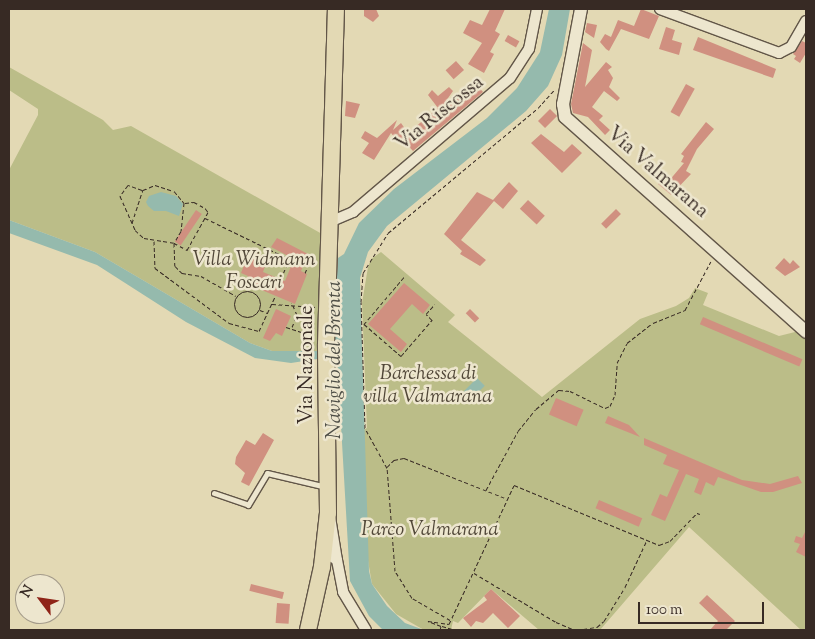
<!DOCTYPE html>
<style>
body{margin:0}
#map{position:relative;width:815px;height:639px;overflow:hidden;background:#e3d9b4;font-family:"Sorts Mill Goudy",serif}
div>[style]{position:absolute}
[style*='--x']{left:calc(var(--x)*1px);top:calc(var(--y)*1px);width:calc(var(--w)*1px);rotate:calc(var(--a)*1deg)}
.green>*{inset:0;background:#bbbd88}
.water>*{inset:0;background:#95baad;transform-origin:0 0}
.building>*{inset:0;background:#d09080;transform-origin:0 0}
.path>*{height:1px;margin-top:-0.5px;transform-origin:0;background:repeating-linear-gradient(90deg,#372a24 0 4px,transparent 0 6.5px)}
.path>.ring{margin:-0.5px;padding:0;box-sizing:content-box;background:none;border:1px solid #372a24;border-radius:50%}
.roads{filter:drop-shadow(1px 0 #625648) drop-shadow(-1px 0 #625648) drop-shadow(0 1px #625648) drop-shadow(0 -1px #625648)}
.service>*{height:5px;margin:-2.5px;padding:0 2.5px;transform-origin:2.5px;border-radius:2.5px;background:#ede6ce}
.minor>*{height:10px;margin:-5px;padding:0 5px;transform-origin:5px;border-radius:5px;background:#ede6ce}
.tertiary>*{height:12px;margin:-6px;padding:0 6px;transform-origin:6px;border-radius:6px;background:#ede6ce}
.primary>*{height:16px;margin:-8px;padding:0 8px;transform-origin:8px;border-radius:8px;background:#e3d9b4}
span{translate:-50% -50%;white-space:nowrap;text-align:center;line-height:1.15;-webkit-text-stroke:5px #ede6ce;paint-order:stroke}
.street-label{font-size:20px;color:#372a24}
.park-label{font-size:20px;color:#514738;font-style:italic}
.water-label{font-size:21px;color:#4e4e46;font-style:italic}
.frame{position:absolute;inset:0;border:10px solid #372a24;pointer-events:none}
.north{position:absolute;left:15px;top:574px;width:50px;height:50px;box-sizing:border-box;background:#ede6ce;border:1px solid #a49b8a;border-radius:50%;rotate:301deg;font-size:14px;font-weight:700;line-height:20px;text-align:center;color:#372a24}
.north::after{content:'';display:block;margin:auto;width:18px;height:22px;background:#8f2418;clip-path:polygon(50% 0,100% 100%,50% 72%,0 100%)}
.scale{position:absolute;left:638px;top:602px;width:126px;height:22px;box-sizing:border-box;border:2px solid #372a24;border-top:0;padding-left:6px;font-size:15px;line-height:18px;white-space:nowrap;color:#372a24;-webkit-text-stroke:4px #ede6ce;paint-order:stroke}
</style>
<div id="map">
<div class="green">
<div style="clip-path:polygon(9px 67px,103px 120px,113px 130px,131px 126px,322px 234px,317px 351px,272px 351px,250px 343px,95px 252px,9px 220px,9px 170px,38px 115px,38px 109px,9px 90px)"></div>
<div style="clip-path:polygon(381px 252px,455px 315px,448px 322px,542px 397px,640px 319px,676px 306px,689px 298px,695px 288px,708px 293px,703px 305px,779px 336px,799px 331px,806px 338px,806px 630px,801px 630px,689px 527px,600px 630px,539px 630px,491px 589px,458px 623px,453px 621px,451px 630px,424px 630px,396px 614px,372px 584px,367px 555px,363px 430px,367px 428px,362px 303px,368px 267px,371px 259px)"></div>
</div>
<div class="water">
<div style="clip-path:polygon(549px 9px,570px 9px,562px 55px,548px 86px,526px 111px,387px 226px,368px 252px,360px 278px,369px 571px,372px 584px,387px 606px,405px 623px,424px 630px,383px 630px,369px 616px,350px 581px,337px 356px,291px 363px,255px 358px,186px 322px,97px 265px,9px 233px,9px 220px,95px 252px,250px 343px,272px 351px,317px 351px,333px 341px,338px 258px,344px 254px,359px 223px,394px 189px,487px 118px,517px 88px,540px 52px)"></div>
<div style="clip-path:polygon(161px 192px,176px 196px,183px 204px,179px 216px,166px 211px,154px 211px,148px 206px,146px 202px,149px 196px)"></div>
<div style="left:477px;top:378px;width:11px;height:20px;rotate:45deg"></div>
</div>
<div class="building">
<div style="clip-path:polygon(364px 9px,376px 9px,379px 16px,373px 22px,364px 16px)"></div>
<div style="clip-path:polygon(490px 9px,505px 9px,495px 31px,500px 34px,490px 52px,494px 54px,484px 73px,468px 64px,482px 43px,463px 33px,470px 20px,482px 25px)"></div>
<div style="clip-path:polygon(641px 9px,659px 16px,649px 39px,621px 29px,609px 51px,606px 49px,600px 42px,605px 34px,611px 37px,618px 20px,634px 26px)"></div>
<div style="clip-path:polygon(587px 23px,597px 25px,594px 38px,585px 32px)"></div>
<div style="clip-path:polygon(666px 27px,675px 30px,672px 40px,682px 43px,679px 55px,659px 49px)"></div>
<div style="left:508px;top:35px;width:13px;height:7px;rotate:29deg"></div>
<div style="clip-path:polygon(698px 37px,776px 69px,773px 78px,693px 50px)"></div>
<div style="clip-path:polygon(802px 41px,806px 43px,806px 53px,800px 63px,794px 59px,796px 56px,793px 54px)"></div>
<div style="clip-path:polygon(583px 43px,592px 50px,585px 87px,606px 62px,612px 67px,608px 70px,613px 78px,609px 87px,620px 98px,617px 101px,604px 91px,592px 107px,603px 116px,599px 120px,610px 130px,605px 135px,588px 117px,573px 113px,571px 104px)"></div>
<div style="left:456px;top:61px;width:12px;height:14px;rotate:48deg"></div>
<div style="clip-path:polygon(476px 84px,483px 92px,413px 151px,403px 140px,399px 143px,391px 133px,374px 160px,362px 153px,369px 143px,361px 138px,365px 131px,377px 138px,397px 120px,393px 130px,401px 123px,408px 133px,438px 108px,428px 95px,432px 90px,438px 96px,449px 87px,453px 91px,441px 108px,443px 110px)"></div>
<div style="left:686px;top:84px;width:10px;height:32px;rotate:29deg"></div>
<div style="clip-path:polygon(346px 101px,360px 104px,355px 118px,345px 116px)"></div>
<div style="left:550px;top:109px;width:10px;height:17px;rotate:45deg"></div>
<div style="clip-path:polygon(706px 122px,714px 129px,697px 149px,686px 171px,691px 174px,671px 195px,658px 184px,665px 177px,668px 182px,684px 163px,681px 162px,684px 156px,681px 154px)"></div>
<div style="clip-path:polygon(541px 134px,564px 152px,572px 144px,582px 153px,562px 173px,531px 143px)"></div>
<div style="clip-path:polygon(509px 182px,518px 191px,503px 209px,494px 201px,461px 240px,486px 260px,480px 266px,460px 254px,462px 251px,444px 234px,477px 192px,493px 200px)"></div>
<div style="left:528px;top:200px;width:23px;height:12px;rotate:43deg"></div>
<div style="left:616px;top:209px;width:7px;height:21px;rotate:45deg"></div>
<div style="left:196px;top:210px;width:7px;height:38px;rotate:34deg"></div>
<div style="clip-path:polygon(277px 238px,308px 254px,301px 271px,307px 274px,295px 304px,245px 283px,248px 276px,241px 273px,250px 250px,268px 258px,263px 272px,285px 281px,294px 259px,271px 247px)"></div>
<div style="clip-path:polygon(784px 258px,790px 264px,793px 260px,800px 267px,785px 276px,775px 268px)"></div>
<div style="clip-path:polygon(404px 283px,430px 305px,423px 314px,412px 304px,390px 329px,407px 344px,401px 352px,368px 324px)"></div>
<div style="clip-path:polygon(276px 309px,291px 316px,282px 336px,276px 333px,270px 341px,263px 338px)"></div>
<div style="left:470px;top:309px;width:13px;height:6px;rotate:45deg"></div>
<div style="left:703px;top:317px;width:108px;height:8px;rotate:23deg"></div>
<div style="left:556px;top:398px;width:30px;height:18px;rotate:23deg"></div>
<div style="clip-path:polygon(608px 416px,629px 425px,640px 437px,605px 423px)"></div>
<div style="clip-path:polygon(263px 433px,274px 440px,249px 486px,241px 482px,245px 473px,235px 464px,236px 457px,246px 440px,255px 445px)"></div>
<div style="clip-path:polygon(644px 438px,742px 480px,770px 484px,798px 476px,802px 483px,773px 492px,761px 492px,718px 477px,714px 486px,706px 482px,701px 495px,694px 492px,699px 479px,686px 474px,665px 521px,651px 515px,660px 494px,667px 497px,679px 470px,663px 464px,667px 455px,644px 445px)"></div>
<div style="left:599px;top:500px;width:47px;height:9px;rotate:23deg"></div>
<div style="clip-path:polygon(806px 530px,806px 557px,796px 552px,800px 544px,794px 542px,796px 536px,802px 538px)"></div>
<div style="left:251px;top:584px;width:34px;height:7px;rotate:14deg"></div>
<div style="clip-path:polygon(491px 589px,520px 616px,508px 628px,493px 613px,483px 623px,476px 621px,471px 627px,463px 618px,487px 600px,484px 596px)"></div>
<div style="clip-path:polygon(707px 595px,735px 621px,726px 630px,710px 630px,718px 621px,699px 603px)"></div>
<div style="left:277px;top:603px;width:13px;height:20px;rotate:4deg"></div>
</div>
<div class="path">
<div style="--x:142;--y:190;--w:15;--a:-160"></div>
<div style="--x:128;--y:185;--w:14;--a:126"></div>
<div style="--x:120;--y:196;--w:37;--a:66"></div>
<div style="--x:135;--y:230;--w:12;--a:42"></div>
<div style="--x:144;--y:238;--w:30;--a:9"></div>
<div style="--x:174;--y:243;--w:15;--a:28"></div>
<div style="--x:187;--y:250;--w:37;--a:-61"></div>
<div style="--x:185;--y:203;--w:9;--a:-6"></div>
<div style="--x:194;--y:202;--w:13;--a:29"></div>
<div style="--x:205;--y:208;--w:5;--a:53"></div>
<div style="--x:208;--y:212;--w:7;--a:117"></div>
<div style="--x:205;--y:218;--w:93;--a:26"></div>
<div style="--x:132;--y:223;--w:35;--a:-72"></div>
<div style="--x:143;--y:190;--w:13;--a:-23"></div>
<div style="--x:155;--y:185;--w:20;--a:18"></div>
<div style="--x:174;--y:191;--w:16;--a:50"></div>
<div style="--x:184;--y:203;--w:28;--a:96"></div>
<div style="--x:181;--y:231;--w:14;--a:120"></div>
<div style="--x:174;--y:243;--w:23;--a:88"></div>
<div style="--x:175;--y:266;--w:10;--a:45"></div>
<div style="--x:182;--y:273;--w:19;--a:9"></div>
<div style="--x:201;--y:276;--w:40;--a:29.7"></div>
<div style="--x:154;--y:241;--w:27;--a:88"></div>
<div style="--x:155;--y:268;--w:92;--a:36.6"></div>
<div style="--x:229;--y:323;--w:31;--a:15"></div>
<div style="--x:259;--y:331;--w:38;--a:-65"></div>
<div style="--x:306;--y:258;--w:10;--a:29"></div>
<div style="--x:305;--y:273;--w:13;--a:-67"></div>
<div style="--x:404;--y:277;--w:62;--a:130.4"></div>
<div style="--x:364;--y:324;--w:49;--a:40.9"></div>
<div style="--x:401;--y:356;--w:48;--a:-49.3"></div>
<div style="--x:432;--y:320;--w:8;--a:-135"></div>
<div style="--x:426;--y:314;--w:13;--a:-48"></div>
<div style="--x:281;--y:279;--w:22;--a:-68"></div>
<div style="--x:289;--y:259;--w:4;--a:27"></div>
<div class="ring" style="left:234px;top:291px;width:25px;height:25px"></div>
<div style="--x:272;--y:304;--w:44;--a:3.9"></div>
<div style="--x:260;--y:310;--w:8;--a:23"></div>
<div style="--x:286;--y:327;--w:29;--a:18"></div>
<div style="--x:292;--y:327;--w:13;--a:-67"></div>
<div style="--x:297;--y:315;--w:13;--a:-113"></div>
<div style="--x:387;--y:467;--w:10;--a:-45"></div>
<div style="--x:394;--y:460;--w:10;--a:-11"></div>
<div style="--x:404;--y:458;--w:109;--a:21.6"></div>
<div style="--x:486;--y:490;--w:67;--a:-61.5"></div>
<div style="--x:518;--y:431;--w:28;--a:-51"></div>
<div style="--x:536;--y:409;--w:30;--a:-40"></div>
<div style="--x:559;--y:390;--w:11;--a:5"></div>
<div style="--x:570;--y:391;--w:39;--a:26"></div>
<div style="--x:605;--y:408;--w:5;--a:-22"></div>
<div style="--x:610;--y:406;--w:12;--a:-66"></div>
<div style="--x:615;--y:395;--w:32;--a:-86"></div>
<div style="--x:617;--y:363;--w:22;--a:-63"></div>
<div style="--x:627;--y:343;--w:33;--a:-38"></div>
<div style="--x:653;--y:323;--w:35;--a:-22"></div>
<div style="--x:685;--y:310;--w:55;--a:-62"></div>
<div style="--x:474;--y:573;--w:96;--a:30.9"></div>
<div style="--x:556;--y:622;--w:21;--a:23"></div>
<div style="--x:450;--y:620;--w:44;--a:-149.9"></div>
<div style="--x:412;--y:598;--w:32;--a:-122"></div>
<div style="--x:395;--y:571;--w:103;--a:-94.4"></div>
<div style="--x:387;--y:468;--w:46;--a:-118.8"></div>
<div style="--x:365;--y:428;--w:126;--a:-91.8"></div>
<div style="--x:361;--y:302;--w:29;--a:-86"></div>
<div style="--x:363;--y:273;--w:47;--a:-58"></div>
<div style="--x:388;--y:233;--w:195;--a:-39.8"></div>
<div style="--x:538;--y:108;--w:24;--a:-48"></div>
<div style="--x:442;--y:626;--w:14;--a:17"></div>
<div style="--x:440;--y:630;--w:4;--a:-76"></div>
<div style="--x:441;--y:626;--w:14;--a:-159"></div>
<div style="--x:428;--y:621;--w:21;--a:8"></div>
<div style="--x:449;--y:624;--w:153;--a:-64.9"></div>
<div style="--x:514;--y:485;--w:157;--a:22.5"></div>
<div style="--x:659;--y:545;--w:12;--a:-20"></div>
<div style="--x:670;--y:541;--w:39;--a:-46"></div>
<div style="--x:697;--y:513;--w:3;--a:18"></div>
<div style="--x:577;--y:630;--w:20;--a:-9"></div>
<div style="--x:597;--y:627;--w:9;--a:-41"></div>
<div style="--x:604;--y:621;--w:40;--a:-58"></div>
<div style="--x:625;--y:587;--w:50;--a:-65"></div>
</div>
<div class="roads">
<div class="service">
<div style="--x:214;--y:493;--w:36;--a:19"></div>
<div style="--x:248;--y:505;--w:37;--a:-59"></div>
<div style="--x:267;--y:473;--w:61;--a:13.3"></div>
</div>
<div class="minor">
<div style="--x:660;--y:9;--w:127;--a:20.3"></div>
<div style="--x:779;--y:53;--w:13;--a:-27"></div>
<div style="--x:791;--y:47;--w:30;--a:-60"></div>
<div style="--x:332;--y:221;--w:23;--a:-23"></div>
<div style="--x:353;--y:212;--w:206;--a:-40.5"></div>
<div style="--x:510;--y:78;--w:35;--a:-57"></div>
<div style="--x:529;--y:49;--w:41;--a:-78.7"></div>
<div style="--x:330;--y:517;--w:44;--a:80.8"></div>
<div style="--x:325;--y:552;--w:14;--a:34"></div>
<div style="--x:337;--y:560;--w:33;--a:79"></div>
<div style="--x:343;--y:592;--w:44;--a:58.8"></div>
</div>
<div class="tertiary">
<div style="--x:581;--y:9;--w:97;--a:100.7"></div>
<div style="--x:563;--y:104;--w:13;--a:81"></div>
<div style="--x:565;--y:117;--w:323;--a:41.7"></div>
</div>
<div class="primary">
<div style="--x:308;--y:630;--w:65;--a:-77.5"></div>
<div style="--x:322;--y:567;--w:54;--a:-83.7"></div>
<div style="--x:328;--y:513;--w:169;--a:-90.7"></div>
<div style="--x:326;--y:344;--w:335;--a:-88.3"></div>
</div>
</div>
<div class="street-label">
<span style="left:440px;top:114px;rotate:-39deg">Via Riscossa</span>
<span style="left:657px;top:173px;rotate:41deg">Via Valmarana</span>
<span style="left:307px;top:365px;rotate:-90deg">Via Nazionale</span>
</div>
<div class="park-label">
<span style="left:254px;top:272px">Villa Widmann<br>Foscari</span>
<span style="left:428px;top:386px">Barchessa di<br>villa Valmarana</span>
<span style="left:430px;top:530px">Parco Valmarana</span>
</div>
<div class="water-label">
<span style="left:335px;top:360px;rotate:-90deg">Naviglio del Brenta</span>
</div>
<div class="frame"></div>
<div class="north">N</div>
<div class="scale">100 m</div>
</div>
